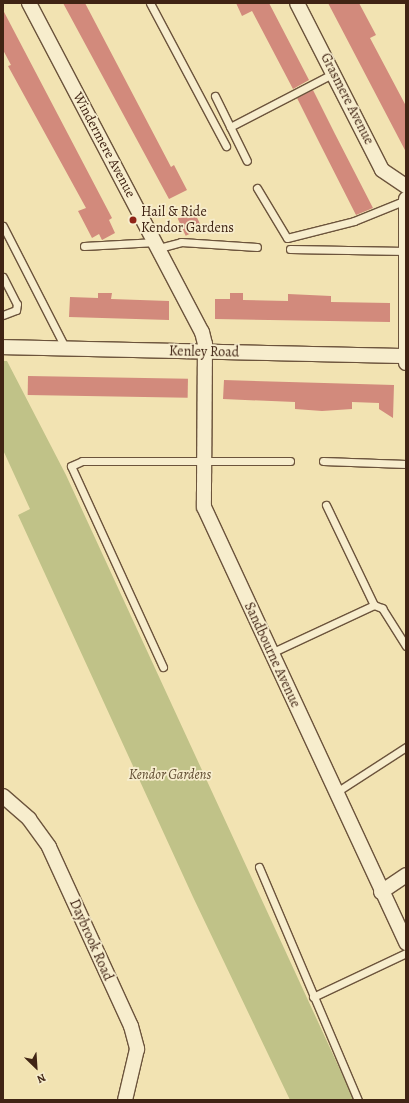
<!DOCTYPE html>
<style>
body{margin:0}
#map{position:relative;width:409px;height:1103px;overflow:hidden;background:#f2e3b2;font-family:Alegreya,serif}
div>[style]{position:absolute}
[style*='--x']{left:calc(var(--x)*1px);top:calc(var(--y)*1px);width:calc(var(--w)*1px);rotate:calc(var(--a)*1deg)}
.green>*{inset:0;background:#c0c288}
.building>*{inset:0;background:#d28a7c;transform-origin:0 0}
.roads{filter:drop-shadow(1px 0 #6c543c) drop-shadow(-1px 0 #6c543c) drop-shadow(0 1px #6c543c) drop-shadow(0 -1px #6c543c)}
.lane>*{height:7px;margin:-3.5px;padding:0 3.5px;transform-origin:3.5px;border-radius:3.5px;background:#f7edcd}
.street>*{height:14px;margin:-7px;padding:0 7px;transform-origin:7px;border-radius:7px;background:#f7edcd}
.dots>*{width:11px;height:11px;translate:-50% -50%;box-sizing:border-box;border:2px solid #f7edcd;border-radius:50%}
span{translate:-50% -50%;white-space:nowrap;text-align:center;line-height:1.15;-webkit-text-stroke:3.5px #f7edcd;paint-order:stroke}
.street-label{font-size:14px;color:#402414}
.poi-label{font-size:14px;color:#402414}
.left{translate:0 -50%;text-align:left}
.park-label{font-size:14px;color:#604c31;font-style:italic}
.frame{position:absolute;inset:0;border:4px solid #402414;pointer-events:none}
.north{position:absolute;left:16px;top:1047px;width:40px;height:40px;-webkit-text-stroke:3px #f7edcd;paint-order:stroke;rotate:155deg;font-size:11px;font-weight:700;line-height:16px;text-align:center;color:#402414}
.north::after{content:'';display:block;margin:auto;width:14px;height:18px;background:#402414;clip-path:polygon(50% 0,100% 100%,50% 72%,0 100%)}
</style>
<div id="map">
<div class="green">
<div style="clip-path:polygon(3px 361px,7px 361px,66px 475px,354px 1100px,290px 1100px,193px 897px,18px 515px,30px 509px,3px 450px)"></div>
</div>
<div class="building">
<div style="clip-path:polygon(63px 3px,85px 3px,171px 167px,174px 165px,187px 190px,169px 199px)"></div>
<div style="clip-path:polygon(236px 3px,269px 3px,309px 80px,293px 89px,252px 11px,242px 16px)"></div>
<div style="clip-path:polygon(328px 3px,359px 3px,376px 35px,370px 38px,406px 106px,406px 152px)"></div>
<div style="clip-path:polygon(3px 10px,112px 218px,109px 220px,115px 233px,102px 240px,99px 234px,92px 238px,78px 211px,86px 208px,8px 66px,11px 65px,3px 50px)"></div>
<div style="clip-path:polygon(313px 90px,335px 134px,373px 208px,356px 215px,320px 144px,297px 98px)"></div>
<div style="left:194px;top:211px;width:19px;height:18px;rotate:65deg"></div>
<div style="clip-path:polygon(98px 293px,112px 293px,111px 299px,169px 301px,169px 320px,69px 317px,70px 297px,98px 298px)"></div>
<div style="clip-path:polygon(230px 293px,243px 293px,243px 300px,288px 301px,288px 294px,331px 296px,331px 302px,390px 303px,390px 322px,215px 319px,215px 299px,230px 299px)"></div>
<div style="left:28px;top:376px;width:160px;height:19px;rotate:1deg"></div>
<div style="clip-path:polygon(224px 380px,394px 385px,393px 418px,379px 409px,379px 403px,352px 402px,352px 409px,322px 411px,295px 409px,295px 402px,223px 399px)"></div>
</div>
<div class="roads">
<div class="lane">
<div style="--x:150;--y:3;--w:162;--a:62"></div>
<div style="--x:215;--y:96;--w:72;--a:63.8"></div>
<div style="--x:230;--y:127;--w:117;--a:-27.4"></div>
<div style="--x:257;--y:188;--w:58;--a:59"></div>
<div style="--x:287;--y:238;--w:69;--a:-14.2"></div>
<div style="--x:354;--y:221;--w:56;--a:-22"></div>
<div style="--x:3;--y:226;--w:138;--a:62.9"></div>
<div style="--x:84;--y:246;--w:72;--a:-3.2"></div>
<div style="--x:159;--y:248;--w:23;--a:-15"></div>
<div style="--x:181;--y:242;--w:76;--a:3.8"></div>
<div style="--x:290;--y:249;--w:116;--a:1"></div>
<div style="--x:3;--y:277;--w:30;--a:63"></div>
<div style="--x:17;--y:304;--w:6;--a:99"></div>
<div style="--x:16;--y:310;--w:14;--a:159"></div>
<div style="--x:323;--y:461;--w:83;--a:2.1"></div>
<div style="--x:326;--y:505;--w:111;--a:64.4"></div>
<div style="--x:271;--y:653;--w:114;--a:-25"></div>
<div style="--x:374;--y:605;--w:9;--a:21"></div>
<div style="--x:382;--y:608;--w:45;--a:57.7"></div>
<div style="--x:163;--y:667;--w:221;--a:-114.6"></div>
<div style="--x:71;--y:466;--w:12;--a:-24"></div>
<div style="--x:82;--y:461;--w:208;--a:0"></div>
<div style="--x:335;--y:793;--w:85;--a:-32.9"></div>
<div style="--x:259;--y:867;--w:253;--a:67"></div>
<div style="--x:313;--y:997;--w:103;--a:-25.3"></div>
</div>
<div class="street">
<div style="--x:29;--y:3;--w:372;--a:62.3"></div>
<div style="--x:202;--y:332;--w:12;--a:76"></div>
<div style="--x:205;--y:344;--w:163;--a:90.4"></div>
<div style="--x:204;--y:507;--w:481;--a:65.1"></div>
<div style="--x:297;--y:3;--w:187;--a:63"></div>
<div style="--x:382;--y:170;--w:29;--a:34"></div>
<div style="--x:406;--y:199;--w:164;--a:90"></div>
<div style="--x:3;--y:347;--w:403;--a:1.3"></div>
<div style="--x:3;--y:796;--w:35;--a:41"></div>
<div style="--x:29;--y:819;--w:34;--a:54"></div>
<div style="--x:49;--y:847;--w:197;--a:65.4"></div>
<div style="--x:131;--y:1026;--w:24;--a:75"></div>
<div style="--x:137;--y:1049;--w:52;--a:103.2"></div>
<div style="--x:381;--y:892;--w:30;--a:-34"></div>
</div>
</div>
<div class="dots">
<div style="left:133px;top:220px;background:#8f2418"></div>
</div>
<div class="street-label">
<span style="left:347px;top:99px;rotate:63deg">Grasmere Avenue</span>
<span style="left:104px;top:145px;rotate:62deg">Windermere Avenue</span>
<span style="left:204px;top:352px;rotate:1deg">Kenley Road</span>
<span style="left:272px;top:655px;rotate:65deg">Sandbourne Avenue</span>
<span style="left:91px;top:940px;rotate:66deg">Daybrook Road</span>
</div>
<div class="poi-label">
<span class="left" style="left:141px;top:220px">Hail &amp; Ride<br>Kendor Gardens</span>
</div>
<div class="park-label">
<span style="left:170px;top:775px">Kendor Gardens</span>
</div>
<div class="frame"></div>
<div class="north">N</div>
</div>
